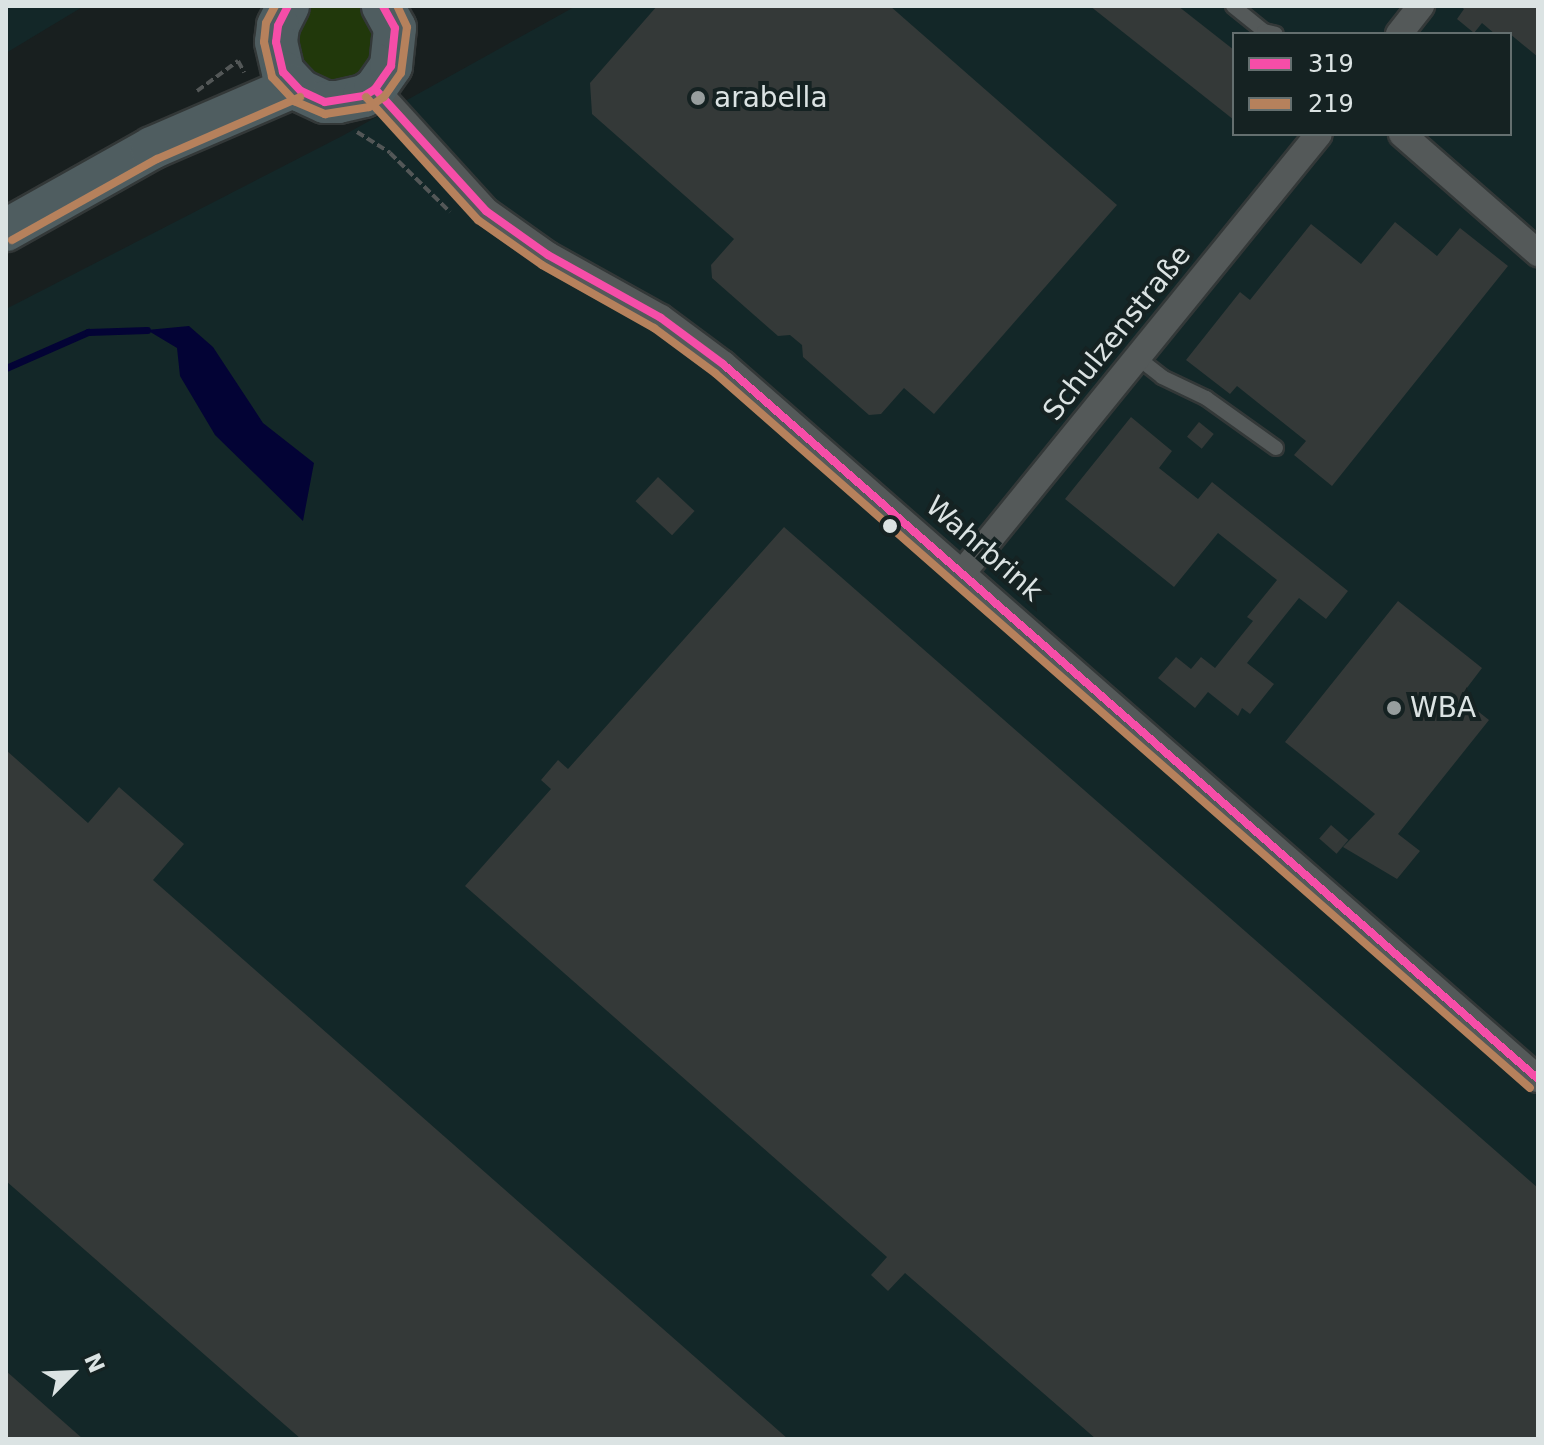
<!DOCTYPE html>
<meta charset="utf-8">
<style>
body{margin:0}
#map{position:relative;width:1544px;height:1445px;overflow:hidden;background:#181f1f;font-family:"DejaVu Sans",sans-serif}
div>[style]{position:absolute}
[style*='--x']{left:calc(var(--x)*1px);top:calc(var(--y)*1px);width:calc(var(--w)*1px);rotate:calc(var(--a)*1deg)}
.built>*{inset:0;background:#132728}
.green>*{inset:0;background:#21380b}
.water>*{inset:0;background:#030335}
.stream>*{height:7px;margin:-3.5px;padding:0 3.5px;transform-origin:3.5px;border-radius:3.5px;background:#030335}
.building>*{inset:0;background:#343938;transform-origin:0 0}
.path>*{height:4px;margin-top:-2px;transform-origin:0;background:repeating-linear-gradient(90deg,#535757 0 8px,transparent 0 12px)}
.roads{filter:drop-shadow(2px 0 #333838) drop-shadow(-2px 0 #333838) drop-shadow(0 2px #333838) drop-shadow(0 -2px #333838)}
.service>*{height:14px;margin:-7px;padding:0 7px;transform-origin:7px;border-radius:7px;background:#545959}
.minor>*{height:26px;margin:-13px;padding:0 13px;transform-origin:13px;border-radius:13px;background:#545959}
.primary>*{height:42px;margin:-21px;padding:0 21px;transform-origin:21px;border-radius:21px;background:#4f5d60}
.bus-1>*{height:8px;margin:-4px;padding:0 4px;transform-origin:4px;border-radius:4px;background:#f54da8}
.bus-2>*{height:8px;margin:-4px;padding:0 4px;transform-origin:4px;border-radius:4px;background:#b6815c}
.dots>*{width:22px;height:22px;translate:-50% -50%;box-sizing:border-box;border:4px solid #152222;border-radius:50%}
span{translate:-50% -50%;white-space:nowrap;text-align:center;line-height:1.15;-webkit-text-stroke:8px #152222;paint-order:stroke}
.poi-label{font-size:28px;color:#dbe3e3}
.left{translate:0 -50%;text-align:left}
.street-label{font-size:28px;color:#dbe3e3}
.frame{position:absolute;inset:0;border:8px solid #dbe3e3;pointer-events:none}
.legend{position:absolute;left:1232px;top:32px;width:280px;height:104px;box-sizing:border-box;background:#152222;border:2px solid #646f6f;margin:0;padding:10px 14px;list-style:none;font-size:24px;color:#dbe3e3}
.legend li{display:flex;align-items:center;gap:16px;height:40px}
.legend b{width:40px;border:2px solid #646f6f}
.north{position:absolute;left:32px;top:1333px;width:80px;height:80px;-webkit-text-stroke:6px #152222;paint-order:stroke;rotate:66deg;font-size:22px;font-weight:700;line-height:32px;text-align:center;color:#dbe3e3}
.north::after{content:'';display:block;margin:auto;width:28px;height:36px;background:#dbe3e3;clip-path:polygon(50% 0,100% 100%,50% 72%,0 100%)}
</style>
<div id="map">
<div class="built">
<div style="clip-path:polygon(6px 6px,84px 6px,6px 53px)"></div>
<div style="clip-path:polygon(evenodd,576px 6px,1538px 6px,1538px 1439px,6px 1439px,6px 309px,344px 135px,576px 6px,1234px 34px,1510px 34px,1510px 134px,1234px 134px,1234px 34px)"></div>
</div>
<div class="green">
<div style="clip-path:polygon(306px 6px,366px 6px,383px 50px,355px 87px,308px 83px,291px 27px)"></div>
</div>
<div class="water">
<div style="clip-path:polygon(189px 326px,213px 347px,263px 423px,314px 463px,303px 521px,215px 435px,180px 376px,177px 348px,147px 330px)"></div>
</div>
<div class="stream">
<div style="--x:6;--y:368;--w:90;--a:-23.7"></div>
<div style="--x:88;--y:332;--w:59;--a:-1.9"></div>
</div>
<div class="building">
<div style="clip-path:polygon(657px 6px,890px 6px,1117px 205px,934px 414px,904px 388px,881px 414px,869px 415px,803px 357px,802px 345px,790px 335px,778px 336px,712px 278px,711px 265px,734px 239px,592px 114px,590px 83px)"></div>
<div style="clip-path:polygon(1090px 6px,1178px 6px,1234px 50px,1234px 120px)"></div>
<div style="clip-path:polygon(1460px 6px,1538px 6px,1538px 57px,1510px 34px,1495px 34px,1482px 23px,1474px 33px,1457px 19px,1464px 9px)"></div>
<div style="clip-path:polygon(1395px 222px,1437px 256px,1460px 228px,1508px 266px,1332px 486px,1294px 455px,1306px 441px,1237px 386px,1230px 394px,1186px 360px,1240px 292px,1250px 300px,1311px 224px,1361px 264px)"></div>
<div style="clip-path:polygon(1131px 417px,1172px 451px,1159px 468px,1198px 499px,1212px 482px,1348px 591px,1326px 619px,1299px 598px,1247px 663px,1274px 684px,1250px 714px,1242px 708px,1238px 716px,1208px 692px,1195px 708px,1158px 678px,1176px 657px,1191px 669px,1201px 657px,1215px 668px,1253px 621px,1247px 617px,1277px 580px,1218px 533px,1174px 587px,1065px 499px)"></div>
<div style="left:1199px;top:422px;width:19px;height:19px;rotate:39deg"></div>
<div style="left:658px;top:477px;width:50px;height:33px;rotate:43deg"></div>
<div style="clip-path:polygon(784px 527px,1538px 1188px,1538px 1439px,1096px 1439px,905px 1273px,888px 1291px,871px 1275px,887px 1257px,465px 886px,551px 789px,541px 780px,558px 760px,568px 769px)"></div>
<div style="clip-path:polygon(1398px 601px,1482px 668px,1460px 697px,1489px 720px,1398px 834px,1420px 851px,1397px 879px,1343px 847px,1375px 814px,1285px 742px)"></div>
<div style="clip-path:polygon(6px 750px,88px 823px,119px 787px,184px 844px,153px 880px,788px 1439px,301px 1439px,6px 1181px)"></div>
<div style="left:1331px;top:825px;width:23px;height:18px;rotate:41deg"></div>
<div style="clip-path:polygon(6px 1371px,83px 1439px,6px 1439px)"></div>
</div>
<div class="path">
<div style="--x:197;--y:91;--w:51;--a:-36.2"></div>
<div style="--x:238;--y:61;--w:13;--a:61"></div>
<div style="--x:357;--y:132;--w:39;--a:32"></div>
<div style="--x:390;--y:153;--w:84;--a:44.5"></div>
</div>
<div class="roads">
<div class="service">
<div style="--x:1233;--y:6;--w:40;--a:39"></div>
<div style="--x:1264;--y:31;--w:12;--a:14"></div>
<div style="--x:1138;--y:358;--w:31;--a:38"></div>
<div style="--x:1162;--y:377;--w:49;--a:25.5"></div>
<div style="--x:1206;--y:398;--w:86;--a:35.5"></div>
</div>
<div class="minor">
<div style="--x:1399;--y:34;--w:36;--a:-52"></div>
<div style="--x:375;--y:89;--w:165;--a:47.7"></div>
<div style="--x:486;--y:211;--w:76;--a:35.4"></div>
<div style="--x:548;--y:255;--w:129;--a:29.1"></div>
<div style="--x:661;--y:318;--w:77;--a:36.6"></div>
<div style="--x:723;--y:364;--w:1084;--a:41.26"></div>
<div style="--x:1402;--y:134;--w:181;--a:41.2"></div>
<div style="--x:963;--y:572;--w:564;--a:-50.9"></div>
</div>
<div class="primary">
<div style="--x:288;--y:6;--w:22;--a:117"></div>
<div style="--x:278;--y:26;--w:16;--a:97"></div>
<div style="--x:276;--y:42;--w:31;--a:77"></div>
<div style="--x:283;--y:72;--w:26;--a:47"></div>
<div style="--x:301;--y:91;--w:26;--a:25"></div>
<div style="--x:325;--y:102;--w:13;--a:0"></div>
<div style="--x:338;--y:102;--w:27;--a:-13"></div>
<div style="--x:364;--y:96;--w:13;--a:-32"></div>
<div style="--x:375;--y:89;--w:28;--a:-55"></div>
<div style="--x:391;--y:66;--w:38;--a:-84"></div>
<div style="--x:395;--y:28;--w:25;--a:-119"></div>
<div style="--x:6;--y:230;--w:167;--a:-29.3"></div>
<div style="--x:152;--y:148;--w:156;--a:-23.4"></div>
</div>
</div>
<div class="bus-1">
<div style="--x:288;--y:6;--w:22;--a:117"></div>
<div style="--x:278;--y:26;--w:16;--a:97"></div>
<div style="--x:276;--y:42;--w:31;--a:77"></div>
<div style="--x:283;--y:72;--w:26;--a:47"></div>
<div style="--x:301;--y:91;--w:26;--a:25"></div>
<div style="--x:325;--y:102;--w:39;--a:-9"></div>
<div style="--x:364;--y:96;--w:13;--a:-32"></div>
<div style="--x:375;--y:89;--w:28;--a:-55"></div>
<div style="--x:391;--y:66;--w:38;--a:-84"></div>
<div style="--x:395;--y:28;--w:25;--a:-119"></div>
<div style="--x:375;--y:89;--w:165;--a:47.7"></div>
<div style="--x:486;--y:211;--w:76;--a:35.4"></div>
<div style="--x:548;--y:255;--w:129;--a:29.1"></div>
<div style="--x:661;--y:318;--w:77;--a:36.6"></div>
<div style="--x:723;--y:364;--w:1084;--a:41.26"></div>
</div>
<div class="bus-2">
<div style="--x:275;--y:6;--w:19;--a:118"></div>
<div style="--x:266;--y:23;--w:19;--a:96"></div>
<div style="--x:264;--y:42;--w:36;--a:77"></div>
<div style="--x:272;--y:77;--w:33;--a:47"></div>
<div style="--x:294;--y:101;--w:34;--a:23"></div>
<div style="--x:325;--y:114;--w:45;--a:-9"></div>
<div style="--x:369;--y:107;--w:18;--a:-34"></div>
<div style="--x:384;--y:97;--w:29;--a:-55"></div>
<div style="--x:401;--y:73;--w:46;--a:-82.6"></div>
<div style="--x:407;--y:27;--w:23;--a:-115"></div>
<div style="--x:366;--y:97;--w:166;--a:47.7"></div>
<div style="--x:478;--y:220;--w:78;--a:35.1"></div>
<div style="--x:542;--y:265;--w:129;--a:29.4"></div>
<div style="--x:654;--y:328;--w:76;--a:36.4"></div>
<div style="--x:715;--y:373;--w:1084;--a:41.26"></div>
<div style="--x:12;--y:240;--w:166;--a:-29.2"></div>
<div style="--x:157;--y:159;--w:156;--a:-23.4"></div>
</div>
<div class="dots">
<div style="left:698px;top:98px;background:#979e9e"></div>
<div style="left:890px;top:526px;background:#dbe3e3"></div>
<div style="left:1394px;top:708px;background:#979e9e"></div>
</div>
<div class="poi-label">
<span class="left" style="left:714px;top:98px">arabella</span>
<span class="left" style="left:1410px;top:708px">WBA</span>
</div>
<div class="street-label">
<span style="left:1117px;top:333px;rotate:-51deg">Schulzenstraße</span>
<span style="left:984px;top:549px;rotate:41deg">Wahrbrink</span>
</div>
<div class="frame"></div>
<ul class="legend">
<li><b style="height:10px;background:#f54da8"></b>319</li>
<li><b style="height:10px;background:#b6815c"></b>219</li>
</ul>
<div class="north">N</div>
</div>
